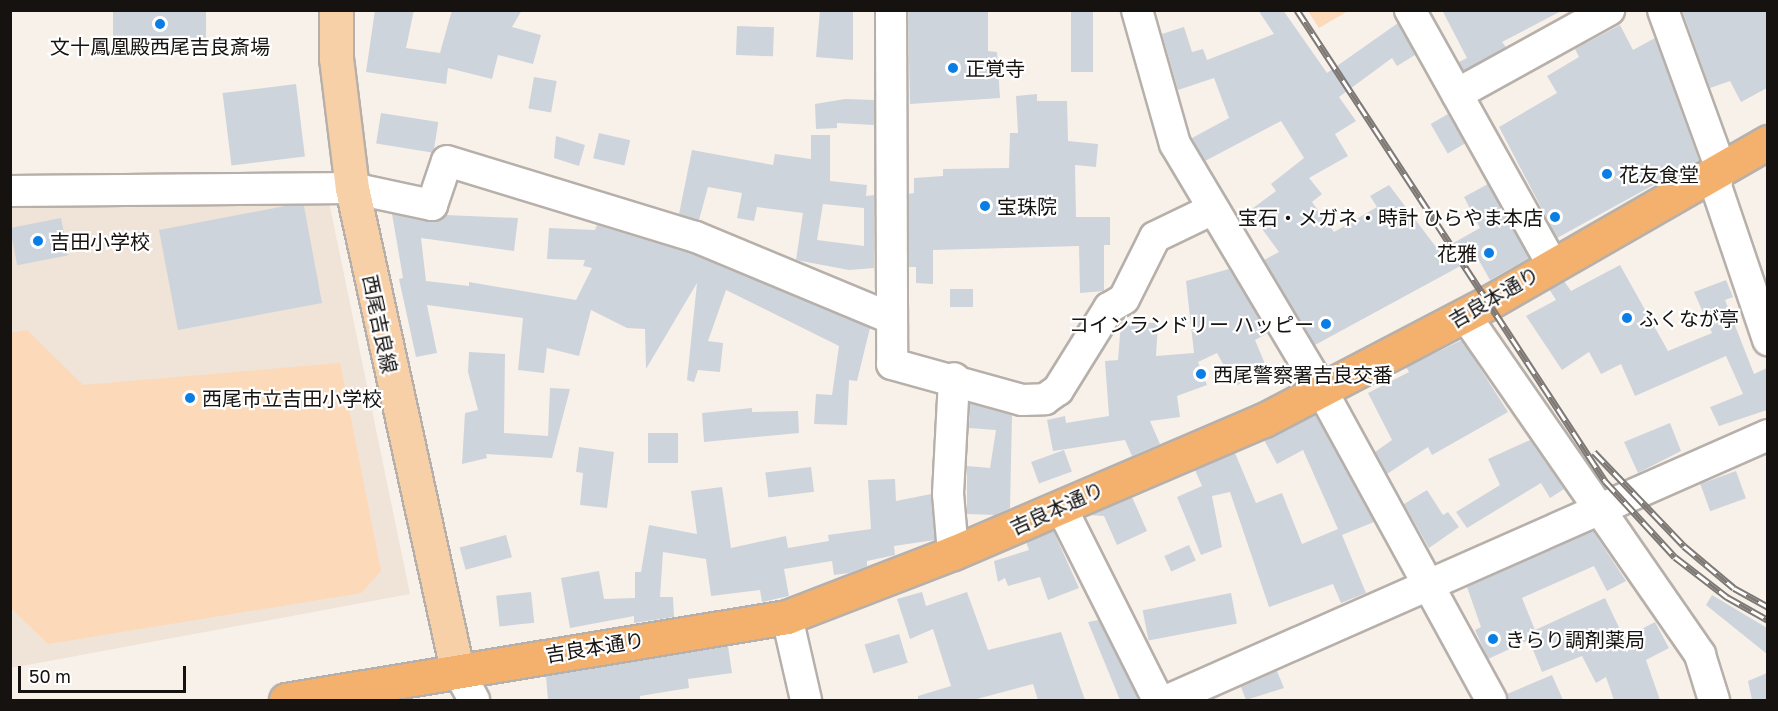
<!DOCTYPE html>
<meta charset="utf-8">
<style>
body{margin:0}
#map{position:relative;width:1778px;height:711px;overflow:hidden;background:#f8f1ea;font-family:"Golos Text","Noto Sans JP",sans-serif}
div>[style]{position:absolute}
[style*='--x']{left:calc(var(--x)*1px);top:calc(var(--y)*1px);width:calc(var(--w)*1px);rotate:calc(var(--a)*1deg)}
.built>*{inset:0;background:#f0e3d7}
.green>*{inset:0;background:#fbd9b9}
.building>*{inset:0;background:#ced4db;transform-origin:0 0}
.roads{filter:drop-shadow(2px 0 #b7b0aa) drop-shadow(-2px 0 #b7b0aa) drop-shadow(0 2px #b7b0aa) drop-shadow(0 -2px #b7b0aa)}
.minor>*{height:30px;margin:-15px;padding:0 15px;transform-origin:15px;border-radius:15px;background:#fff}
.major>*{height:33px;margin:-16.5px;padding:0 16.5px;transform-origin:16.5px;border-radius:16.5px;background:#f8d0a7}
.highway>*{height:33px;margin:-16.5px;padding:0 16.5px;transform-origin:16.5px;border-radius:16.5px;background:#f4b16d}
.rail>*{height:7px;margin-top:-3.5px;transform-origin:0;background:repeating-linear-gradient(90deg,#fff 0 14px,#7e7975 0 28px);box-sizing:border-box;border-block:2px solid #7e7975}
.dots>*{width:16px;height:16px;translate:-50% -50%;box-sizing:border-box;border:3px solid #fff;border-radius:50%}
span{translate:-50% -50%;white-space:nowrap;text-align:center;line-height:1.15;-webkit-text-stroke:4.5px #fff;paint-order:stroke}
.poi-label{font-size:20px;color:#151210}
.left{translate:0 -50%;text-align:left}
.right{translate:-100% -50%;text-align:right}
.street-label{font-size:20px;color:#151210}
.frame{position:absolute;inset:0;border:12px solid #151210;pointer-events:none}
.scale{position:absolute;left:18px;top:666px;width:168px;height:27px;box-sizing:border-box;border:3px solid #151210;border-top:0;padding-left:8px;font-size:18px;line-height:21px;white-space:nowrap;color:#151210;-webkit-text-stroke:4px #fff;paint-order:stroke}
</style>
<div id="map">
<div class="built">
<div style="clip-path:polygon(329px 202px,410px 594px,11px 668px,11px 203px)"></div>
</div>
<div class="green">
<div style="clip-path:polygon(1308px 11px,1348px 11px,1319px 28px)"></div>
<div style="clip-path:polygon(27px 330px,83px 385px,340px 363px,381px 571px,361px 593px,48px 644px,11px 608px,11px 333px)"></div>
</div>
<div class="building">
<div style="left:113px;top:10px;width:93px;height:29px"></div>
<div style="clip-path:polygon(375px 10px,414px 10px,406px 48px,440px 53px,452px 10px,522px 10px,512px 27px,541px 35px,533px 64px,498px 55px,492px 79px,448px 68px,446px 84px,366px 72px)"></div>
<div style="clip-path:polygon(820px 10px,853px 10px,853px 60px,816px 57px)"></div>
<div style="clip-path:polygon(908px 10px,988px 10px,988px 51px,997px 52px,1000px 98px,910px 104px)"></div>
<div style="left:1071px;top:10px;width:22px;height:62px"></div>
<div style="clip-path:polygon(1258px 10px,1283px 10px,1327px 73px,1398px 23px,1415px 55px,1397px 66px,1392px 58px,1339px 97px,1356px 121px,1335px 134px,1348px 156px,1309px 178px,1322px 194px,1312px 202px,1334px 232px,1377px 207px,1370px 196px,1389px 185px,1439px 251px,1480px 228px,1464px 197px,1488px 184px,1529px 258px,1490px 280px,1477px 257px,1315px 345px,1264px 260px,1279px 252px,1249px 211px,1276px 191px,1271px 184px,1304px 158px,1281px 121px,1205px 161px,1192px 138px,1229px 118px,1214px 78px,1178px 90px,1162px 34px,1184px 27px,1192px 52px,1203px 49px,1207px 60px,1274px 34px)"></div>
<div style="clip-path:polygon(1442px 10px,1563px 10px,1502px 42px,1506px 47px,1464px 71px,1459px 62px,1467px 58px)"></div>
<div style="clip-path:polygon(1682px 10px,1767px 10px,1767px 88px,1741px 102px,1730px 81px,1710px 88px)"></div>
<div style="clip-path:polygon(1620px 25px,1633px 50px,1655px 38px,1699px 160px,1557px 238px,1499px 127px,1557px 93px,1547px 76px,1579px 57px,1575px 49px)"></div>
<div style="left:737px;top:26px;width:37px;height:29px;rotate:2deg"></div>
<div style="left:534px;top:77px;width:23px;height:32px;rotate:10deg"></div>
<div style="left:296px;top:84px;width:73px;height:74px;rotate:83deg"></div>
<div style="clip-path:polygon(1037px 94px,1037px 101px,1067px 101px,1068px 141px,1098px 144px,1096px 167px,1075px 165px,1076px 217px,1110px 217px,1110px 245px,1104px 245px,1104px 291px,1080px 293px,1079px 246px,933px 250px,933px 284px,916px 283px,916px 267px,909px 267px,909px 194px,914px 193px,914px 178px,943px 176px,943px 169px,1009px 168px,1010px 133px,1018px 133px,1016px 96px)"></div>
<div style="clip-path:polygon(845px 99px,874px 100px,874px 125px,837px 123px,837px 128px,816px 129px,815px 104px)"></div>
<div style="left:381px;top:113px;width:58px;height:31px;rotate:9deg"></div>
<div style="left:1448px;top:114px;width:34px;height:20px;rotate:60deg"></div>
<div style="left:599px;top:133px;width:32px;height:26px;rotate:13deg"></div>
<div style="clip-path:polygon(evenodd,811px 135px,830px 135px,830px 181px,867px 185px,866px 196px,874px 195px,874px 268px,849px 270px,796px 260px,803px 213px,757px 207px,754px 221px,737px 218px,742px 193px,708px 187px,699px 220px,679px 214px,692px 150px,773px 165px,775px 154px,811px 159px,811px 135px,823px 204px,864px 208px,864px 246px,817px 240px,823px 204px)"></div>
<div style="clip-path:polygon(556px 136px,585px 145px,579px 166px,554px 158px)"></div>
<div style="clip-path:polygon(285px 206px,304px 206px,322px 303px,178px 330px,159px 230px)"></div>
<div style="clip-path:polygon(392px 214px,429px 222px,445px 215px,518px 218px,514px 251px,421px 238px,426px 281px,469px 286px,469px 282px,576px 300px,592px 268px,583px 266px,585px 260px,547px 259px,549px 228px,595px 230px,597px 225px,690px 253px,870px 328px,857px 381px,849px 380px,847px 425px,814px 424px,816px 394px,832px 395px,839px 346px,726px 290px,708px 341px,723px 343px,720px 372px,698px 370px,694px 382px,687px 380px,697px 283px,646px 369px,645px 329px,627px 328px,591px 310px,579px 356px,547px 348px,544px 373px,518px 370px,523px 318px,427px 305px,437px 353px,416px 357px,399px 279px,403px 278px)"></div>
<div style="left:61px;top:218px;width:38px;height:52px;rotate:79deg"></div>
<div style="clip-path:polygon(1620px 265px,1668px 351px,1712px 333px,1694px 292px,1726px 280px,1733px 297px,1725px 300px,1754px 374px,1767px 368px,1767px 410px,1719px 426px,1710px 407px,1743px 394px,1726px 356px,1635px 396px,1621px 364px,1601px 374px,1589px 352px,1562px 370px,1526px 316px,1556px 300px,1549px 289px,1564px 281px,1571px 291px)"></div>
<div style="clip-path:polygon(1229px 269px,1268px 333px,1255px 340px,1268px 371px,1235px 386px,1217px 353px,1198px 362px,1207px 385px,1177px 396px,1180px 417px,1150px 421px,1160px 444px,1132px 456px,1125px 440px,1053px 451px,1047px 420px,1065px 416px,1066px 423px,1109px 416px,1105px 361px,1118px 360px,1121px 322px,1158px 323px,1156px 356px,1194px 353px,1186px 281px)"></div>
<div style="left:973px;top:289px;width:18px;height:23px;rotate:90deg"></div>
<div style="clip-path:polygon(1462px 340px,1508px 412px,1432px 455px,1428px 447px,1387px 474px,1375px 452px,1392px 440px,1368px 393px,1409px 372px,1406px 367px)"></div>
<div style="clip-path:polygon(469px 352px,505px 354px,504px 433px,548px 436px,550px 388px,570px 389px,552px 458px,486px 454px,487px 458px,462px 464px,465px 413px,478px 410px,468px 372px)"></div>
<div style="clip-path:polygon(970px 403px,1012px 415px,1010px 508px,995px 515px,967px 514px,967px 466px,990px 468px,996px 430px,969px 428px)"></div>
<div style="clip-path:polygon(752px 408px,752px 412px,798px 411px,799px 433px,704px 442px,702px 413px)"></div>
<div style="clip-path:polygon(1315px 414px,1374px 522px,1342px 535px,1366px 593px,1341px 603px,1333px 584px,1269px 607px,1230px 492px,1212px 496px,1222px 547px,1201px 555px,1177px 497px,1202px 486px,1195px 470px,1235px 453px,1256px 503px,1282px 493px,1302px 544px,1338px 529px,1303px 450px,1277px 464px,1264px 440px)"></div>
<div style="clip-path:polygon(1670px 423px,1681px 451px,1638px 473px,1624px 442px)"></div>
<div style="left:678px;top:433px;width:30px;height:30px;rotate:90deg"></div>
<div style="clip-path:polygon(1530px 440px,1564px 489px,1550px 498px,1541px 483px,1467px 528px,1456px 512px,1500px 485px,1488px 459px)"></div>
<div style="clip-path:polygon(579px 447px,614px 452px,607px 508px,580px 505px,583px 473px,576px 472px)"></div>
<div style="left:1064px;top:450px;width:23px;height:35px;rotate:70deg"></div>
<div style="left:811px;top:467px;width:25px;height:46px;rotate:83deg"></div>
<div style="left:1736px;top:471px;width:29px;height:38px;rotate:70deg"></div>
<div style="clip-path:polygon(895px 479px,896px 501px,931px 494px,935px 540px,894px 546px,895px 555px,867px 561px,867px 566px,849px 573px,834px 575px,832px 561px,784px 569px,789px 596px,762px 602px,760px 590px,711px 596px,706px 559px,663px 552px,660px 597px,673px 597px,674px 617px,634px 623px,634px 616px,570px 628px,561px 578px,599px 571px,604px 599px,635px 598px,635px 572px,641px 572px,649px 525px,697px 534px,691px 491px,722px 487px,731px 548px,786px 536px,788px 548px,829px 541px,828px 535px,871px 529px,868px 480px)"></div>
<div style="clip-path:polygon(1427px 490px,1443px 515px,1448px 512px,1459px 527px,1429px 548px,1404px 504px)"></div>
<div style="clip-path:polygon(1132px 497px,1147px 531px,1117px 545px,1104px 516px,1089px 515px)"></div>
<div style="clip-path:polygon(1053px 530px,1079px 588px,1048px 600px,1040px 577px,1008px 586px,1005px 578px,998px 582px,994px 561px,1029px 550px,1026px 542px)"></div>
<div style="clip-path:polygon(1593px 531px,1626px 581px,1607px 591px,1594px 566px,1522px 598px,1535px 630px,1605px 598px,1624px 638px,1655px 622px,1669px 648px,1646px 660px,1660px 700px,1614px 700px,1606px 677px,1596px 683px,1582px 656px,1542px 672px,1529px 640px,1488px 659px,1475px 630px,1481px 627px,1467px 587px)"></div>
<div style="left:506px;top:535px;width:23px;height:48px;rotate:75deg"></div>
<div style="left:1189px;top:545px;width:17px;height:27px;rotate:66deg"></div>
<div style="left:531px;top:592px;width:31px;height:35px;rotate:84deg"></div>
<div style="clip-path:polygon(922px 592px,926px 606px,967px 592px,988px 650px,1061px 632px,1085px 700px,1038px 700px,1033px 684px,973px 700px,918px 700px,918px 696px,951px 686px,933px 629px,910px 639px,897px 599px)"></div>
<div style="left:1231px;top:593px;width:31px;height:90px;rotate:79deg"></div>
<div style="clip-path:polygon(1712px 595px,1767px 628px,1767px 654px,1706px 605px)"></div>
<div style="clip-path:polygon(1099px 620px,1139px 700px,1120px 700px,1088px 622px)"></div>
<div style="left:899px;top:634px;width:30px;height:36px;rotate:73deg"></div>
<div style="clip-path:polygon(728px 646px,732px 673px,688px 679px,689px 688px,640px 696px,640px 700px,548px 700px,546px 676px)"></div>
<div style="clip-path:polygon(1277px 671px,1284px 688px,1246px 700px,1241px 687px)"></div>
<div style="clip-path:polygon(1767px 673px,1767px 700px,1752px 700px,1748px 681px)"></div>
<div style="clip-path:polygon(1552px 675px,1563px 700px,1508px 700px,1507px 694px)"></div>
</div>
<div class="roads">
<div class="minor">
<div style="--x:891;--y:10;--w:354;--a:89.8"></div>
<div style="--x:892;--y:364;--w:135;--a:15.5"></div>
<div style="--x:1022;--y:400;--w:23;--a:-2"></div>
<div style="--x:1045;--y:399;--w:16;--a:-35"></div>
<div style="--x:1058;--y:390;--w:97;--a:-58.1"></div>
<div style="--x:1109;--y:308;--w:17;--a:-31"></div>
<div style="--x:1124;--y:299;--w:69;--a:-63.4"></div>
<div style="--x:1155;--y:237;--w:64;--a:-25.8"></div>
<div style="--x:1137;--y:10;--w:139;--a:74.2"></div>
<div style="--x:1175;--y:144;--w:285;--a:59.2"></div>
<div style="--x:1321;--y:389;--w:354;--a:61.3"></div>
<div style="--x:1410;--y:10;--w:291;--a:60.8"></div>
<div style="--x:1663;--y:10;--w:167;--a:70"></div>
<div style="--x:1720;--y:167;--w:19;--a:102"></div>
<div style="--x:1716;--y:186;--w:163;--a:71.3"></div>
<div style="--x:1457;--y:94;--w:174;--a:-28.9"></div>
<div style="--x:10;--y:191;--w:342;--a:-0.5"></div>
<div style="--x:352;--y:188;--w:82;--a:12"></div>
<div style="--x:432;--y:205;--w:46;--a:-71.2"></div>
<div style="--x:447;--y:161;--w:260;--a:17"></div>
<div style="--x:696;--y:237;--w:211;--a:22.6"></div>
<div style="--x:1465;--y:315;--w:413;--a:55.3"></div>
<div style="--x:1700;--y:655;--w:47;--a:72.7"></div>
<div style="--x:1061;--y:507;--w:216;--a:63.3"></div>
<div style="--x:953;--y:553;--w:59;--a:-94.8"></div>
<div style="--x:948;--y:494;--w:116;--a:-87"></div>
<div style="--x:787;--y:617;--w:85;--a:77.1"></div>
<div style="--x:457;--y:669;--w:35;--a:61"></div>
<div style="--x:1168;--y:700;--w:656;--a:-23.83"></div>
</div>
<div class="major">
<div style="--x:336;--y:10;--w:48;--a:90"></div>
<div style="--x:336;--y:58;--w:131;--a:83"></div>
<div style="--x:352;--y:188;--w:492;--a:77.7"></div>
</div>
<div class="highway">
<div style="--x:286;--y:700;--w:508;--a:-9.41"></div>
<div style="--x:787;--y:617;--w:178;--a:-21.1"></div>
<div style="--x:953;--y:553;--w:338;--a:-23.2"></div>
<div style="--x:1264;--y:420;--w:253;--a:-27.6"></div>
<div style="--x:1488;--y:303;--w:323;--a:-29.9"></div>
</div>
</div>
<div class="rail">
<div style="--x:1297;--y:10;--w:563;--a:56.82"></div>
<div style="--x:1605;--y:481;--w:103;--a:47.4"></div>
<div style="--x:1675;--y:557;--w:66;--a:37.6"></div>
<div style="--x:1727;--y:597;--w:47;--a:29.3"></div>
<div style="--x:1594;--y:452;--w:130;--a:46.2"></div>
<div style="--x:1684;--y:546;--w:65;--a:40"></div>
<div style="--x:1734;--y:588;--w:39;--a:29"></div>
</div>
<div class="dots">
<div style="left:160px;top:24px;background:#0a7ee5"></div>
<div style="left:953px;top:68px;background:#0a7ee5"></div>
<div style="left:1607px;top:174px;background:#0a7ee5"></div>
<div style="left:985px;top:206px;background:#0a7ee5"></div>
<div style="left:1555px;top:217px;background:#0a7ee5"></div>
<div style="left:38px;top:241px;background:#0a7ee5"></div>
<div style="left:1489px;top:253px;background:#0a7ee5"></div>
<div style="left:1627px;top:318px;background:#0a7ee5"></div>
<div style="left:1326px;top:324px;background:#0a7ee5"></div>
<div style="left:1201px;top:374px;background:#0a7ee5"></div>
<div style="left:190px;top:398px;background:#0a7ee5"></div>
<div style="left:1493px;top:639px;background:#0a7ee5"></div>
</div>
<div class="poi-label">
<span style="left:160px;top:46px">文十鳳凰殿西尾吉良斎場</span>
<span class="left" style="left:965px;top:68px">正覚寺</span>
<span class="left" style="left:1619px;top:174px">花友食堂</span>
<span class="left" style="left:997px;top:206px">宝珠院</span>
<span class="right" style="left:1543px;top:217px">宝石・メガネ・時計 ひらやま本店</span>
<span class="left" style="left:50px;top:241px">吉田小学校</span>
<span class="right" style="left:1477px;top:253px">花雅</span>
<span class="left" style="left:1639px;top:318px">ふくなが亭</span>
<span class="right" style="left:1314px;top:324px">コインランドリー ハッピー</span>
<span class="left" style="left:1213px;top:374px">西尾警察署吉良交番</span>
<span class="left" style="left:202px;top:398px">西尾市立吉田小学校</span>
<span class="left" style="left:1505px;top:639px">きらり調剤薬局</span>
</div>
<div class="street-label">
<span style="left:1494px;top:297px;rotate:-30deg">吉良本通り</span>
<span style="left:380px;top:324px;rotate:78deg">西尾吉良線</span>
<span style="left:1057px;top:508px;rotate:-24deg">吉良本通り</span>
<span style="left:595px;top:647px;rotate:-9deg">吉良本通り</span>
</div>
<div class="frame"></div>
<div class="scale">50 m</div>
</div>
